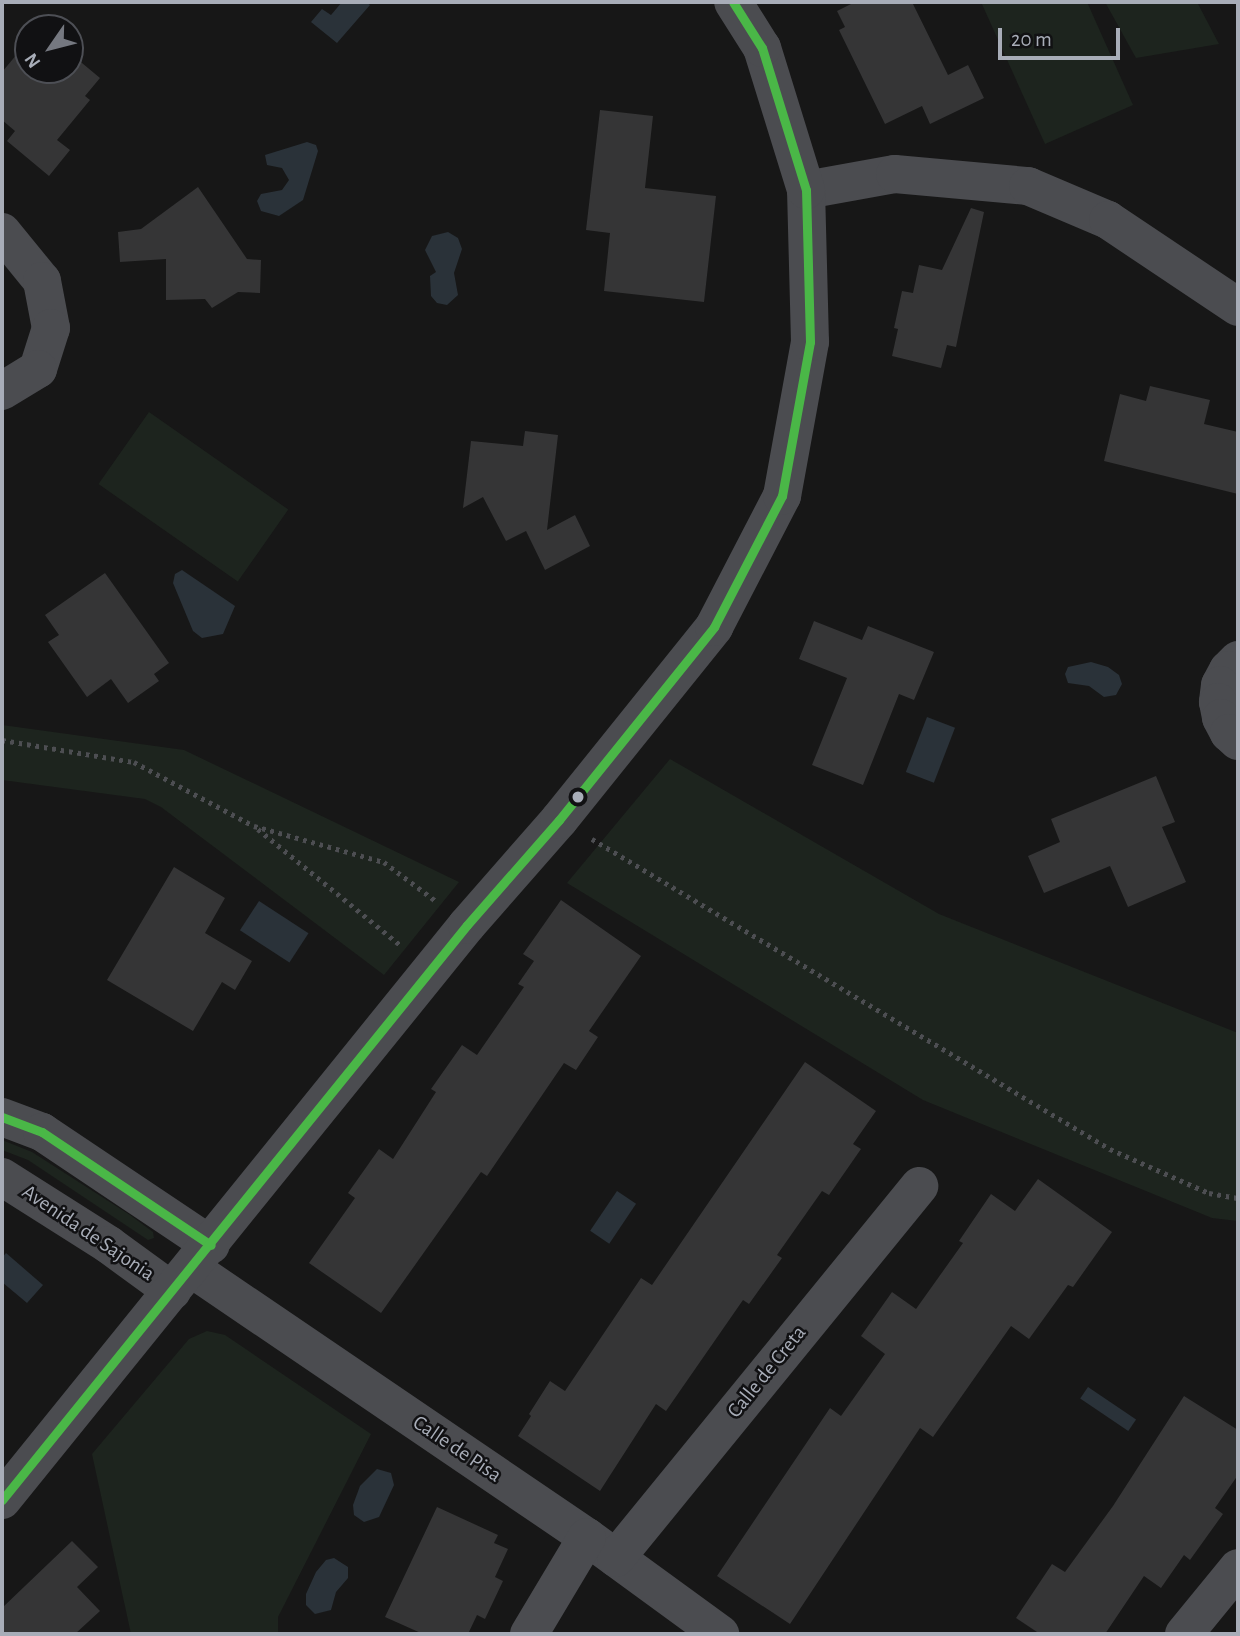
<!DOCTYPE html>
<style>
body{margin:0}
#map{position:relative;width:1240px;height:1636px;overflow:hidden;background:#171717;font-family:"Alegreya Sans",sans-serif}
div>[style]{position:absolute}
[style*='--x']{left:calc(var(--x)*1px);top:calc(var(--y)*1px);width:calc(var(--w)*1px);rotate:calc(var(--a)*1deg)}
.green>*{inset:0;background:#1d241e;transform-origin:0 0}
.water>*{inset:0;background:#2a3239;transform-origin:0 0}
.building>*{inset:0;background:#353536}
.path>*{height:4.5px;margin-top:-2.25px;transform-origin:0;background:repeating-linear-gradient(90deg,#4d4e52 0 3.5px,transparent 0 8.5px)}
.minor>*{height:38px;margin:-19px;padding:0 19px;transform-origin:19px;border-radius:19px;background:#4b4c50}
.bus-1>*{height:9px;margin:-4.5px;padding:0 4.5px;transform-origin:4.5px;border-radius:4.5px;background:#4ab747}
.dots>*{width:19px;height:19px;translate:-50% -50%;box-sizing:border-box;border:4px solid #111113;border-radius:50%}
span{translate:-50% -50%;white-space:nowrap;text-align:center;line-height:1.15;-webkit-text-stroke:5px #111113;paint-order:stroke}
.street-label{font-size:21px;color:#a8adb8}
.frame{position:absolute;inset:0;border:4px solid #a8adb8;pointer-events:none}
.north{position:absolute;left:14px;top:14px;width:70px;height:70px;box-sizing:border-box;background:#111113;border:2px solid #4d4f55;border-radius:50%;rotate:235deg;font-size:19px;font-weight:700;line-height:28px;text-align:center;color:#a8adb8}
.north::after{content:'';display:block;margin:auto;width:24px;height:32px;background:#757880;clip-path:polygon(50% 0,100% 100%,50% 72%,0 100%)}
.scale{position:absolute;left:998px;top:28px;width:122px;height:32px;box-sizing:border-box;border:4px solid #a8adb8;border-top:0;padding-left:9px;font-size:21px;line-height:24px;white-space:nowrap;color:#a8adb8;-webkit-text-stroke:5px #111113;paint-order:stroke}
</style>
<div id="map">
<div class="green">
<div style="clip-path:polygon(981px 2px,1087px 2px,1133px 105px,1045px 144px)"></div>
<div style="clip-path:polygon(1105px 2px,1197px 2px,1219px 44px,1136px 58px)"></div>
<div style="left:149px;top:412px;width:170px;height:88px;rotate:35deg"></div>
<div style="clip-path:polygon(2px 725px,184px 750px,459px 882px,384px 975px,161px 807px,145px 799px,2px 780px)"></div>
<div style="clip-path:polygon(670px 759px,939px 914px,1238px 1033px,1238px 1221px,1212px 1218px,923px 1100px,567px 883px)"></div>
<div style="clip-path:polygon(2px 1140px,32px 1152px,130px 1215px,153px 1232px,154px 1238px,148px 1240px,28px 1160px,2px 1150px)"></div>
<div style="clip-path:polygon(207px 1331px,225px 1335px,371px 1434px,278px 1617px,278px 1634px,131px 1634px,92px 1454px,189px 1339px)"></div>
</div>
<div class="water">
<div style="clip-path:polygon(342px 2px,366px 2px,370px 5px,337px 43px,311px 22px,322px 9px,331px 15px)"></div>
<div style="clip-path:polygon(307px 142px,316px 145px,318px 151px,303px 200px,279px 216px,261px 211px,257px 201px,261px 194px,282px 190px,289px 180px,282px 168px,267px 165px,265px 155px)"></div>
<div style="clip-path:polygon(448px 232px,458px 238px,462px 249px,454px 273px,458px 295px,447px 305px,437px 303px,431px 296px,430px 276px,436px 272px,425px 250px,432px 236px)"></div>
<div style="clip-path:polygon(182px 570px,235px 606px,223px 634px,202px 638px,193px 631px,173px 583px,175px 574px)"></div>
<div style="clip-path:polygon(1091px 662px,1108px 667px,1119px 675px,1122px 684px,1116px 695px,1104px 697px,1089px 686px,1068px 683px,1065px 674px,1068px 667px)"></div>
<div style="left:927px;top:717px;width:30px;height:59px;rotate:21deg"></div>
<div style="left:259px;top:901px;width:59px;height:35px;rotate:33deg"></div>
<div style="left:617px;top:1191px;width:23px;height:48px;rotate:34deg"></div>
<div style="clip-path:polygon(6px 1253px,43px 1285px,27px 1303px,2px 1282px,2px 1258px)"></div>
<div style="left:1088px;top:1387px;width:58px;height:14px;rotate:34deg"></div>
<div style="clip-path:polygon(377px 1469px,391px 1473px,394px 1485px,379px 1517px,364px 1522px,354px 1515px,353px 1505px,360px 1486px)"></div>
<div style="clip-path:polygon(334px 1558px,348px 1567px,348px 1578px,336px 1592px,331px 1610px,315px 1614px,306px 1605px,306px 1594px,316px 1572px,326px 1560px)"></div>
</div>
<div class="building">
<div style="clip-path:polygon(855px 2px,912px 2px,948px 75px,968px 65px,984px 98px,930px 124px,922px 106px,885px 124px,839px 30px,845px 27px,837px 11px)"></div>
<div style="clip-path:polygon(28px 41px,28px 70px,70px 70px,70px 53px,100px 78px,85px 96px,90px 100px,57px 140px,70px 150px,49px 176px,7px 141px,15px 131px,2px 120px,2px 72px)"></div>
<div style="clip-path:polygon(600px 110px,653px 116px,645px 188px,716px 196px,704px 302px,604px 291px,610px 233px,586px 230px)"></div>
<div style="clip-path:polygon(198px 187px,247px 259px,261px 260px,260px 293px,238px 292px,212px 308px,205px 299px,166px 300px,166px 259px,120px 262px,118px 232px,141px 229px)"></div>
<div style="clip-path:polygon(971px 208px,984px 212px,956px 347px,947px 345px,941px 368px,892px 356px,898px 329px,894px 328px,902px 291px,913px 293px,919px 265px,942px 270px)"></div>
<div style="clip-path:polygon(1150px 386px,1210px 400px,1204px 424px,1238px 432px,1238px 494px,1104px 461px,1120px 394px,1146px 401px)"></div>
<div style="clip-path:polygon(525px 431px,558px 435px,547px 530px,575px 515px,590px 546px,545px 570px,526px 531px,506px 541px,483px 497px,463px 508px,471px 441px,523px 446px)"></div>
<div style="clip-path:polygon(105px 573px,169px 663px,154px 674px,159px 681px,128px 703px,111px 679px,87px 697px,48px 642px,59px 635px,45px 615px)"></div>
<div style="clip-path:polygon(814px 621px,862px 640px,868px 626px,934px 652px,914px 700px,899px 694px,863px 785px,812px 765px,847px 678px,799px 659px)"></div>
<div style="clip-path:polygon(1156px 776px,1175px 822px,1162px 827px,1186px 882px,1128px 907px,1110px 866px,1044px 893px,1028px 856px,1060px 842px,1051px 819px)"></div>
<div style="clip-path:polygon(174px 867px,225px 898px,205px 933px,252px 961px,235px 990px,222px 982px,193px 1031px,107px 980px)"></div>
<div style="clip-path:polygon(561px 900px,641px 956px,589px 1031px,598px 1037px,576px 1070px,564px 1063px,487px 1176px,481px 1172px,381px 1313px,309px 1263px,355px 1198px,348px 1193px,379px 1149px,393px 1159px,436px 1092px,431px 1089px,462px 1045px,477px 1055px,524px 987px,518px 984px,534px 961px,523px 954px)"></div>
<div style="clip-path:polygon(805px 1062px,876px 1111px,853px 1144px,861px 1149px,829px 1195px,822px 1191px,777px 1255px,782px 1258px,749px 1304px,743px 1300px,666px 1411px,656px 1404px,600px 1491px,518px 1436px,531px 1416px,529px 1414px,550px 1381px,565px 1391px,641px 1278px,652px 1285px)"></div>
<div style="clip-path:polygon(1038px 1179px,1112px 1232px,1073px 1287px,1068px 1285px,1029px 1339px,1011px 1326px,933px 1437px,920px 1428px,790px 1624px,717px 1576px,830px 1408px,841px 1416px,885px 1354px,861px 1336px,892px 1292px,916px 1309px,963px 1243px,959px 1241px,991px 1194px,1015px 1211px)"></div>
<div style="clip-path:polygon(1184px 1396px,1238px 1430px,1238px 1475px,1215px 1508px,1223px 1514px,1190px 1560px,1184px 1555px,1161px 1588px,1144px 1576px,1105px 1634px,1040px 1634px,1016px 1618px,1052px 1564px,1065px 1572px,1113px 1506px)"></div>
<div style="clip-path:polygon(437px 1507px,498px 1535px,494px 1543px,508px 1549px,495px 1577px,503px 1581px,485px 1619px,477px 1615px,468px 1634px,423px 1634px,385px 1617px)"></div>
<div style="clip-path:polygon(72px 1541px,98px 1567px,77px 1587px,100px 1611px,75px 1634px,2px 1634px,2px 1608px)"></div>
</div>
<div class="path">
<div style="--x:2;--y:740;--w:134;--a:9.5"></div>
<div style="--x:134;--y:762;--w:136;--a:28.1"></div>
<div style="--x:254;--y:826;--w:135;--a:15.5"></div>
<div style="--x:384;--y:862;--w:65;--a:36.9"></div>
<div style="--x:258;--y:829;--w:183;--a:39.2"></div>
<div style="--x:592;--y:839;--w:604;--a:30.9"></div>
<div style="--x:1110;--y:1149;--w:108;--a:24"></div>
<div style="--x:1209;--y:1193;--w:29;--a:10"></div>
</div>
<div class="minor">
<div style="--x:806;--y:190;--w:90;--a:-10.2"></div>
<div style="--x:895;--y:174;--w:134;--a:5.2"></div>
<div style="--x:1028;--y:186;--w:87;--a:23"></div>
<div style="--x:1108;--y:220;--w:156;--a:33.8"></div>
<div style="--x:2;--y:232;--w:63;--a:50.8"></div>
<div style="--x:42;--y:281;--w:48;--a:79.2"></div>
<div style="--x:51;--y:328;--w:43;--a:107.6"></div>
<div style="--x:38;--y:369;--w:42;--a:148.6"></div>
<div style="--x:1238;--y:660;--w:14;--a:135"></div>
<div style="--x:1228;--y:670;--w:17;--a:118"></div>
<div style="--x:1220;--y:685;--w:17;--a:97"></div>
<div style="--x:1218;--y:702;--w:16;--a:79"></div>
<div style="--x:1221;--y:718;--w:17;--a:62"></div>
<div style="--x:1229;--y:733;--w:12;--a:42"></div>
<div style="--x:2;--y:1117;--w:43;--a:20.6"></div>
<div style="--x:42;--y:1132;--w:203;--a:33.8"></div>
<div style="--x:2;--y:1177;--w:127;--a:32.4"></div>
<div style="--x:109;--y:1245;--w:78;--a:36.1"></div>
<div style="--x:191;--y:1268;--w:479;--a:34.2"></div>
<div style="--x:587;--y:1537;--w:165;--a:36.1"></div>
<div style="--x:2;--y:1500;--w:739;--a:-51.04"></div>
<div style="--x:467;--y:925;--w:140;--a:-48.8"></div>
<div style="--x:559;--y:820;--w:248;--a:-51.2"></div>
<div style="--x:714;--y:627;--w:148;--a:-62.6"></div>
<div style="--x:782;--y:496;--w:157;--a:-79.7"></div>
<div style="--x:810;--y:342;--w:152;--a:-91.5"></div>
<div style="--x:806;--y:190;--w:149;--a:-107.2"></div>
<div style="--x:762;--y:48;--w:54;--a:-122.2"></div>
<div style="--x:616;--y:1558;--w:480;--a:-50.8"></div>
<div style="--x:529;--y:1634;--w:113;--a:-59.1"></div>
<div style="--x:1184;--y:1634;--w:85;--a:-50.7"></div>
</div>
<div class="bus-1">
<div style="--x:2;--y:1117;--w:43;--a:20.6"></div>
<div style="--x:42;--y:1132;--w:203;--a:33.8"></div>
<div style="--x:2;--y:1500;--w:739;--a:-51.04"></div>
<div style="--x:467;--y:925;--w:140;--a:-48.8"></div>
<div style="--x:559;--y:820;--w:248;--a:-51.2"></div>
<div style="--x:714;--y:627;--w:148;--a:-62.6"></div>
<div style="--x:782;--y:496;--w:157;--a:-79.7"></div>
<div style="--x:810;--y:342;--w:152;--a:-91.5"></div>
<div style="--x:806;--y:190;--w:149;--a:-107.2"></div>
<div style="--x:762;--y:48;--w:54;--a:-122.2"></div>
</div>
<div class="dots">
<div style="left:578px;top:797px;background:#a8adb8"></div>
</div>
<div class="street-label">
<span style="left:88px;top:1233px;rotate:34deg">Avenida de Sajonia</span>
<span style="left:767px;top:1372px;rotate:-51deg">Calle de Creta</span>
<span style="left:457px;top:1449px;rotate:34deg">Calle de Pisa</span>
</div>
<div class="frame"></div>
<div class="north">N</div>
<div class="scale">20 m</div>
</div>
